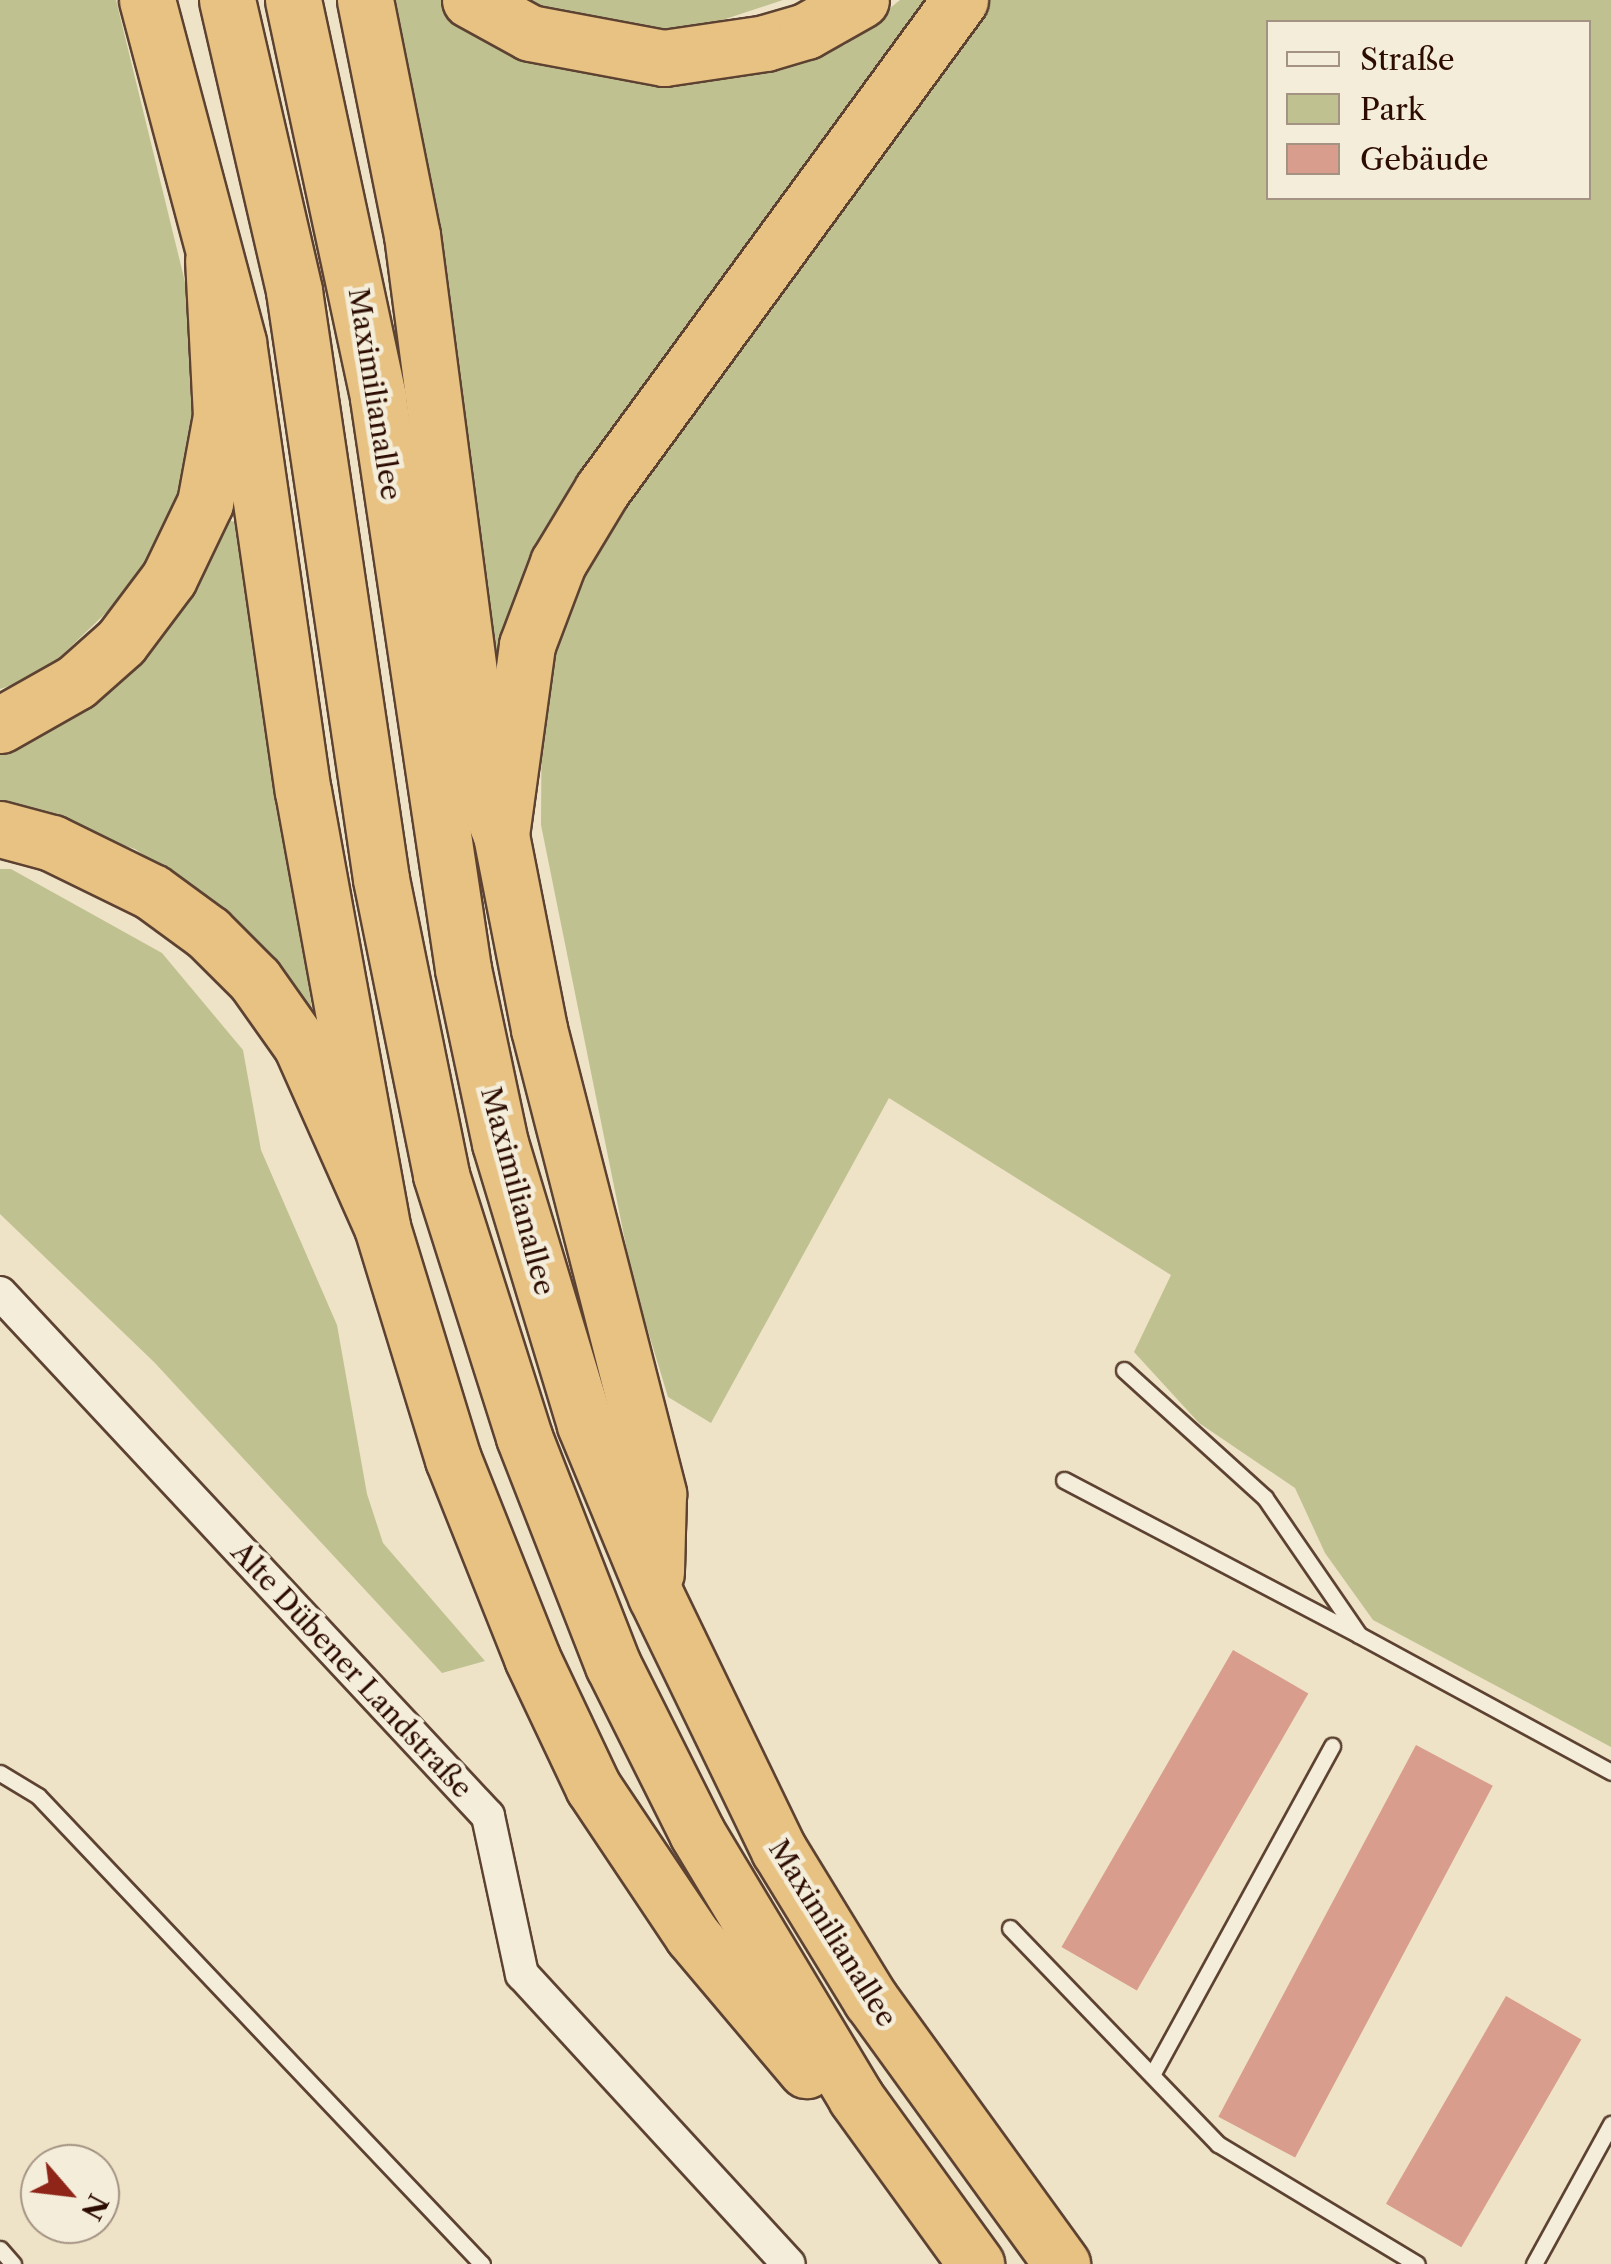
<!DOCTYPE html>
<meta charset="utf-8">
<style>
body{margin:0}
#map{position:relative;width:1611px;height:2264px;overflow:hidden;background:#eee3c6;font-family:"Libre Caslon Text",serif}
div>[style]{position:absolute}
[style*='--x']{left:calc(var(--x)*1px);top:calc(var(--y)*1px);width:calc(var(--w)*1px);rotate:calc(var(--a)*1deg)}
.green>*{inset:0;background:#c0c190}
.building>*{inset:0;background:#d89d8c;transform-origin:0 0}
.roads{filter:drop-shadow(2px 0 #5d4232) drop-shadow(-2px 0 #5d4232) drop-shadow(0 2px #5d4232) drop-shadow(0 -2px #5d4232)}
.service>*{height:15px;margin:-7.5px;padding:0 7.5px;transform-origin:7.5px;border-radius:7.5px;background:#f4edda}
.minor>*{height:32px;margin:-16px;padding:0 16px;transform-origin:16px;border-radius:16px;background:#f4edda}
.trunk>*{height:55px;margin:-27.5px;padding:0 27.5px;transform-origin:27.5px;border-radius:27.5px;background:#e7c283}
.motorway>*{height:55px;margin:-27.5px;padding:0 27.5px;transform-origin:27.5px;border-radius:27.5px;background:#e7c283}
span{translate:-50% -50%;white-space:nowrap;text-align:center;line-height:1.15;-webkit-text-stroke:9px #f4edda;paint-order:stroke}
.street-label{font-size:28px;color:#2d0c00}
.legend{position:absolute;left:1266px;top:20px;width:325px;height:180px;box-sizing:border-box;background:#f4edda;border:2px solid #a49383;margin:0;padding:12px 18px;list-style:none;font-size:30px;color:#2d0c00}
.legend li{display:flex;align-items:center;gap:20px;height:50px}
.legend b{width:50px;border:2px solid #a49383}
.north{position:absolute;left:20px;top:2144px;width:100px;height:100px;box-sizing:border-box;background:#f4edda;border:2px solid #a49383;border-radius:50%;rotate:118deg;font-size:28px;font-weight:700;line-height:40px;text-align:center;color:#2d0c00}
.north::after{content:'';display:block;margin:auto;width:35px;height:45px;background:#8f2418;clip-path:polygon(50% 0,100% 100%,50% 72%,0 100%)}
</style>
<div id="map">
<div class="green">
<div style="clip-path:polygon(0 0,116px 0,185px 282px,195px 367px,187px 484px,132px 588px,40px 676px,0 689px)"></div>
<div style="clip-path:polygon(383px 0,447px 0,768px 70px,845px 45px,900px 0,937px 0,525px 580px,496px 652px,417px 112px)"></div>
<div style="clip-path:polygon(515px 0,783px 0,671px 37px,532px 10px)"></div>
<div style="clip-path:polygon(evenodd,988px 0,1611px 0,1611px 1747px,1373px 1620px,1325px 1553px,1295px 1488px,1199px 1423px,1134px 1352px,1171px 1275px,889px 1098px,711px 1423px,668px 1397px,634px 1285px,541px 825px,542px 677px,588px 550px,988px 0,1268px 22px,1588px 22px,1588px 198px,1268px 198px,1268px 22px)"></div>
<div style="clip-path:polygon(226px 520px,241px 523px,312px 1009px,230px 916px,135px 849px,0 806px,0 750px,22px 744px,112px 688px,167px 626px)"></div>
<div style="clip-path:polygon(0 869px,11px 869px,162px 953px,243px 1050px,261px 1150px,337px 1325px,367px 1494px,383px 1543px,485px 1661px,442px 1673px,154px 1362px,0 1214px)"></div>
</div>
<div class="building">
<div style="left:1233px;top:1650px;width:87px;height:343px;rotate:30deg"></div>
<div style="left:1416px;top:1745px;width:87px;height:421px;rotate:28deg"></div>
<div style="left:1506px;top:1996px;width:87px;height:240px;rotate:30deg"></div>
</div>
<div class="roads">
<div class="service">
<div style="--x:1124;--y:1370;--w:190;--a:42.2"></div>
<div style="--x:1265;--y:1498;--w:166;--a:55.5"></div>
<div style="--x:1359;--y:1635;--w:287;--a:28.5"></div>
<div style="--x:1064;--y:1480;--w:330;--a:27.7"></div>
<div style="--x:0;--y:1773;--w:44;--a:31.2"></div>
<div style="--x:38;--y:1796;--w:645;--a:46.51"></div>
<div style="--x:1010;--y:1928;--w:300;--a:46.1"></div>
<div style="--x:1218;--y:2144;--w:232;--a:31.1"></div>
<div style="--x:1153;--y:2073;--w:373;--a:-61.3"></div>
<div style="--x:0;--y:2249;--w:20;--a:49"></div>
<div style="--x:1534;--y:2264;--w:160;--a:-61.2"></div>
</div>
<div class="minor">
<div style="--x:0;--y:1293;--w:715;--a:46.98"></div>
<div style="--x:488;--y:1816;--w:162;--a:77.9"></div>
<div style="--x:522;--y:1974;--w:394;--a:47.4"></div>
</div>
<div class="trunk">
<div style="--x:147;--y:0;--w:354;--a:75.1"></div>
<div style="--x:238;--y:342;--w:454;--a:81.8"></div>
<div style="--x:303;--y:791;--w:443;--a:79.7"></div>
<div style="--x:382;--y:1227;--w:243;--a:73"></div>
<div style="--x:453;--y:1459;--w:214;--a:68.3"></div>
<div style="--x:532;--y:1658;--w:143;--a:64.7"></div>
<div style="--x:593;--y:1787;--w:178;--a:56.2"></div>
<div style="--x:692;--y:1935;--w:177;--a:49.8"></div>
<div style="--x:227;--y:0;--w:299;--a:77"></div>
<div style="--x:294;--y:291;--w:594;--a:81.58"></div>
<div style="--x:381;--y:879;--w:302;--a:78.5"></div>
<div style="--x:441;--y:1175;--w:275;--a:72.4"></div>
<div style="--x:524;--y:1437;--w:245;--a:68.7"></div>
<div style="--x:613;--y:1665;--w:188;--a:63.4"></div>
<div style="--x:697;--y:1833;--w:309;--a:59"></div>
<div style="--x:856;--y:2098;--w:205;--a:54.1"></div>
<div style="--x:293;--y:0;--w:407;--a:77.9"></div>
<div style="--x:378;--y:398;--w:577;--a:81.53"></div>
<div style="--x:463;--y:969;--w:178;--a:78"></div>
<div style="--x:500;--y:1143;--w:295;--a:73.2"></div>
<div style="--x:585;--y:1425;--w:185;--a:67.5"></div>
<div style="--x:656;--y:1596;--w:282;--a:64.2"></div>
<div style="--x:779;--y:1850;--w:176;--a:58.5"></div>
<div style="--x:871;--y:2000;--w:326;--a:54.1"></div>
<div style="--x:365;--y:0;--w:240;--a:78.7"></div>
<div style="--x:412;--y:235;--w:564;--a:82.56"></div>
<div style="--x:485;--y:794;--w:44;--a:68.7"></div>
<div style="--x:501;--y:835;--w:198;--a:78.9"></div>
<div style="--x:539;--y:1029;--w:480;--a:75.6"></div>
<div style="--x:658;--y:1494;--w:79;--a:91.5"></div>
</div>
<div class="motorway">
<div style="--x:470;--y:0;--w:68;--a:28.8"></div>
<div style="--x:530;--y:33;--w:136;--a:10.6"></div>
<div style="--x:664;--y:58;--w:102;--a:-8.4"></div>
<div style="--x:765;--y:43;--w:43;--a:-16.3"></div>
<div style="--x:806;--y:31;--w:63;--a:-29.4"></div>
<div style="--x:0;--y:725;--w:87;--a:-29.5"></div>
<div style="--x:76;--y:682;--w:60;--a:-41.6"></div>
<div style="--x:121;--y:642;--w:80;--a:-53.1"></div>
<div style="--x:169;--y:578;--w:83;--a:-64.4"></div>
<div style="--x:205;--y:503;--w:88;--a:-79.6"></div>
<div style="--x:221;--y:416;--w:156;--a:-92.9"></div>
<div style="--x:0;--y:829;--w:54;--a:15.1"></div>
<div style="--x:52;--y:843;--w:111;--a:26.1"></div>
<div style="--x:152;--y:892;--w:69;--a:36.2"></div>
<div style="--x:208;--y:933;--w:66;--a:45"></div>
<div style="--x:255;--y:980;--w:80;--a:54.7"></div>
<div style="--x:301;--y:1045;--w:199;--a:66"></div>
<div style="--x:501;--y:835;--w:192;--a:-82.2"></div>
<div style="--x:527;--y:645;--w:88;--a:-69.3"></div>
<div style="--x:558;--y:563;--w:85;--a:-58.9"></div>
<div style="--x:602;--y:490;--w:607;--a:-53.85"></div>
</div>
</div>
<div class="street-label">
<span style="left:375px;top:394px;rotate:81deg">Maximilianallee</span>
<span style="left:518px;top:1191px;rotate:75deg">Maximilianallee</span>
<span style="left:352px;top:1670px;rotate:47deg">Alte Dübener Landstraße</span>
<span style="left:833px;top:1933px;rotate:58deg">Maximilianallee</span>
</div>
<ul class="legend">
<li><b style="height:12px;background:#f4edda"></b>Straße</li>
<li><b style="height:28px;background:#c0c190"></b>Park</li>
<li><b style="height:28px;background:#d89d8c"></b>Gebäude</li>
</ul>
<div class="north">N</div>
</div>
